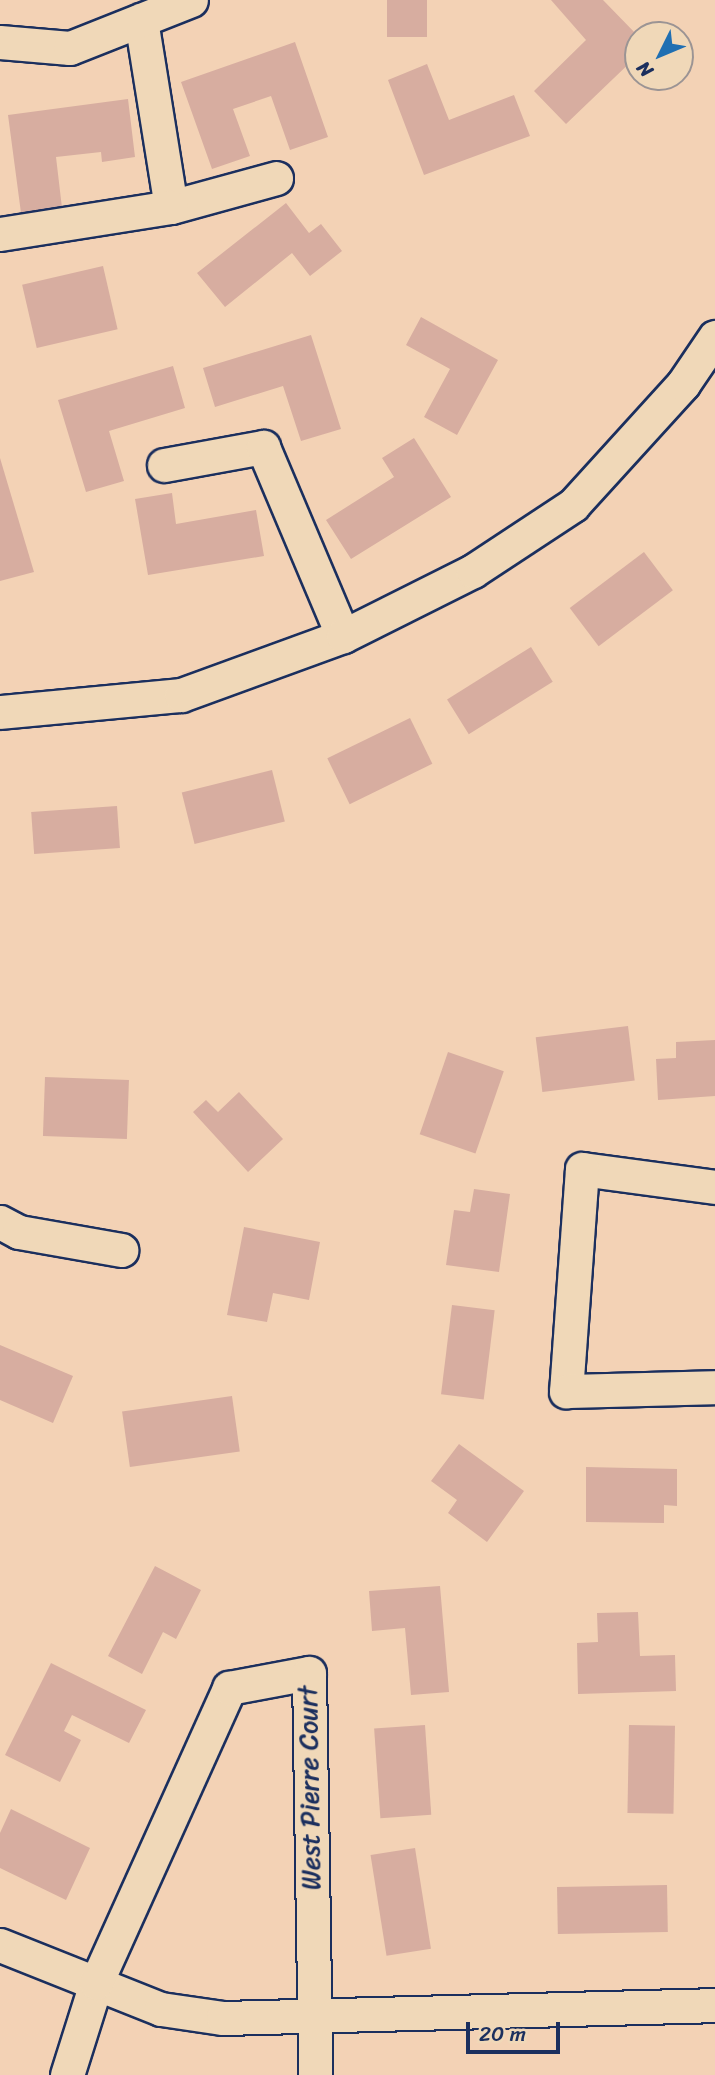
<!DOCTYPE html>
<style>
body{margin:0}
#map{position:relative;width:715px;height:2075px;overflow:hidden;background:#f3d2b5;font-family:Sriracha,sans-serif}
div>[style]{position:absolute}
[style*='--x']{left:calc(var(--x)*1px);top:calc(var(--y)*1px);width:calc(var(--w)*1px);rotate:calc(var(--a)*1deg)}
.building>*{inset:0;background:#d7ada0;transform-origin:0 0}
.roads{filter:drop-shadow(2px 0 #1b2f5e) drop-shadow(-2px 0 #1b2f5e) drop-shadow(0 2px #1b2f5e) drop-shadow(0 -2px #1b2f5e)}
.minor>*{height:33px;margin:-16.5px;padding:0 16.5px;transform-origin:16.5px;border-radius:16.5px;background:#f0d8b8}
span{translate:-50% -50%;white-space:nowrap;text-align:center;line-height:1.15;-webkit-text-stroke:5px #f0d8b8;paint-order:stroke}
.street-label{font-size:26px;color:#1b2f5e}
.north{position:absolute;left:624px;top:21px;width:70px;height:70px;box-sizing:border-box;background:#f0d8b8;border:2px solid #9b9494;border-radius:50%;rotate:227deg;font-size:19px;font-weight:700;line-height:28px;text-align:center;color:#1b2f5e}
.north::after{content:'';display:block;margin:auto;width:24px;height:32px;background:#1f6fb2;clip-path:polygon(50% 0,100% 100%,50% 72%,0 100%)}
.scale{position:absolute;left:466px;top:2022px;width:94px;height:32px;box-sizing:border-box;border:4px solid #1b2f5e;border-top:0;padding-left:9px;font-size:21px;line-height:24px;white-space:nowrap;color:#1b2f5e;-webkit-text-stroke:5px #f0d8b8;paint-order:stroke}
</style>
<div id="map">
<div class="building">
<div style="left:387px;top:0;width:40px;height:37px"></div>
<div style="clip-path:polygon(551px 0,603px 0,638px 36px,638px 55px,566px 124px,534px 91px,586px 40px)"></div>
<div style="clip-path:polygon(295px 42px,328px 137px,290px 150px,271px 96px,233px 109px,250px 156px,212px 169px,181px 82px)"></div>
<div style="clip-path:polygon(427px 64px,449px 120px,514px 95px,530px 136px,424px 175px,388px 80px)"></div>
<div style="clip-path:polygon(128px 99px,135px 157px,102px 162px,101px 152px,56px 157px,62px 208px,21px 213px,8px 115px)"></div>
<div style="clip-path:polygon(286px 203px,309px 233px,321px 224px,342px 251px,310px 276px,292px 253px,225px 307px,197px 273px)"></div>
<div style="left:103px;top:266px;width:65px;height:83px;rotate:77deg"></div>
<div style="clip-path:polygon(421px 317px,498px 360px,457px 435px,424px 417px,450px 369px,406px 345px)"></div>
<div style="clip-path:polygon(311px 335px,341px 429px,301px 441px,283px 386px,215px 407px,203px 368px)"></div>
<div style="clip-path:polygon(173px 366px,185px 408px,109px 431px,124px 481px,86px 492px,58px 400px)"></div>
<div style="clip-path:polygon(414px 438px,451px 497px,351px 559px,326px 520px,394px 477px,382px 458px)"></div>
<div style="clip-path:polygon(0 458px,34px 572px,0 581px)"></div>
<div style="clip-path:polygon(172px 493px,176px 524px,256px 510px,264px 556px,148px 575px,135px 499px)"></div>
<div style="left:644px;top:552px;width:48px;height:93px;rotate:53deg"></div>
<div style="left:531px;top:647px;width:41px;height:99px;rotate:58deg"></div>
<div style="left:410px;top:718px;width:51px;height:92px;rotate:64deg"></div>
<div style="left:272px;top:770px;width:53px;height:93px;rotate:76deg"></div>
<div style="left:117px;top:806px;width:42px;height:86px;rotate:86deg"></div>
<div style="left:628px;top:1026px;width:55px;height:93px;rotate:83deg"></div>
<div style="clip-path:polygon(715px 1040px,715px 1096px,658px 1100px,656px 1059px,676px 1058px,676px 1042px)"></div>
<div style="left:448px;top:1052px;width:59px;height:87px;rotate:19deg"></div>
<div style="left:45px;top:1077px;width:84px;height:59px;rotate:2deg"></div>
<div style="clip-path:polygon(239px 1092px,283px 1139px,248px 1172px,193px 1112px,206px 1100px,218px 1112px)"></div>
<div style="clip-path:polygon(474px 1189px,510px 1194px,499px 1272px,446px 1265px,454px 1210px,470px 1212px)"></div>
<div style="clip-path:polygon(244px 1227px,320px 1242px,309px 1300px,273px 1293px,267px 1322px,227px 1315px)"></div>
<div style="left:452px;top:1305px;width:43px;height:90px;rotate:7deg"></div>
<div style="clip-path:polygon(0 1345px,73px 1376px,53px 1423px,0 1400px)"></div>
<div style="left:232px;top:1396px;width:56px;height:111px;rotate:82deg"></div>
<div style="clip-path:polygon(459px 1444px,524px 1491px,487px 1542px,448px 1513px,457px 1500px,431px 1481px)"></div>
<div style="clip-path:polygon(586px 1467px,677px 1469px,677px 1506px,664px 1505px,664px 1523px,586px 1522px)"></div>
<div style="clip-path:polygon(155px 1566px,201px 1590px,176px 1639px,163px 1632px,142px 1674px,108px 1656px)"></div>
<div style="clip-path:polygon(440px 1586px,449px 1692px,411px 1695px,405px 1628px,372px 1631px,369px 1591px)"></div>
<div style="clip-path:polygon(638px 1612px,640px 1656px,675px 1655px,676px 1691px,578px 1694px,577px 1643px,598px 1642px,597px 1613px)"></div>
<div style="clip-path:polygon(51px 1663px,146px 1710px,129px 1743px,72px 1715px,64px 1731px,81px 1740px,60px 1782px,5px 1755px)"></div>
<div style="left:425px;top:1725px;width:90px;height:51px;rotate:86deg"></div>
<div style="left:629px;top:1725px;width:46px;height:88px;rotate:1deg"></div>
<div style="clip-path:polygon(11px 1809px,90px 1848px,66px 1900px,0 1868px,0 1833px)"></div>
<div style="left:415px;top:1848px;width:102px;height:45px;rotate:81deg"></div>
<div style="left:667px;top:1885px;width:47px;height:110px;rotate:89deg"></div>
</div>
<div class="roads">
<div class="minor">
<div style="--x:141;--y:20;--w:189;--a:80.9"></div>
<div style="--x:171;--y:207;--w:109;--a:-15.4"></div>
<div style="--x:0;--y:42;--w:70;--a:4.9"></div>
<div style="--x:70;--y:48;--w:130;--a:-21.6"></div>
<div style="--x:0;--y:234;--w:173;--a:-9"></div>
<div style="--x:164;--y:465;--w:101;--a:-10.3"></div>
<div style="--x:263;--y:447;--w:205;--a:67.1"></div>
<div style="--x:0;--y:712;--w:182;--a:-5.4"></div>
<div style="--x:181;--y:695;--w:172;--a:-20"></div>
<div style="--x:343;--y:636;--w:145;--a:-26.6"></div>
<div style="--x:473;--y:571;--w:120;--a:-33.4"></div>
<div style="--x:573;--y:505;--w:164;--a:-47.7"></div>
<div style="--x:683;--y:384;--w:57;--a:-55.8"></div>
<div style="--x:715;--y:1187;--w:134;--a:-172.3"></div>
<div style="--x:582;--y:1169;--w:223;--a:94.1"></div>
<div style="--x:566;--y:1391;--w:149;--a:-1.5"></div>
<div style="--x:0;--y:1222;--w:21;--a:28"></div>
<div style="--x:19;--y:1232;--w:104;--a:10"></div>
<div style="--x:0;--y:1945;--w:173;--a:21.7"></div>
<div style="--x:161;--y:2009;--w:63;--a:8.3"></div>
<div style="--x:223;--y:2018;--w:492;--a:-1.5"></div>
<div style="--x:67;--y:2075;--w:96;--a:-72.5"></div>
<div style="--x:96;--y:1983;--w:324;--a:-65.7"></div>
<div style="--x:229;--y:1688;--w:81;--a:-10.6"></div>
<div style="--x:309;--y:1673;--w:402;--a:89.1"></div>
</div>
</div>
<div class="street-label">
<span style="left:310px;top:1788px;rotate:-91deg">West Pierre Court</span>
</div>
<div class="north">N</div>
<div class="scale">20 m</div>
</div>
